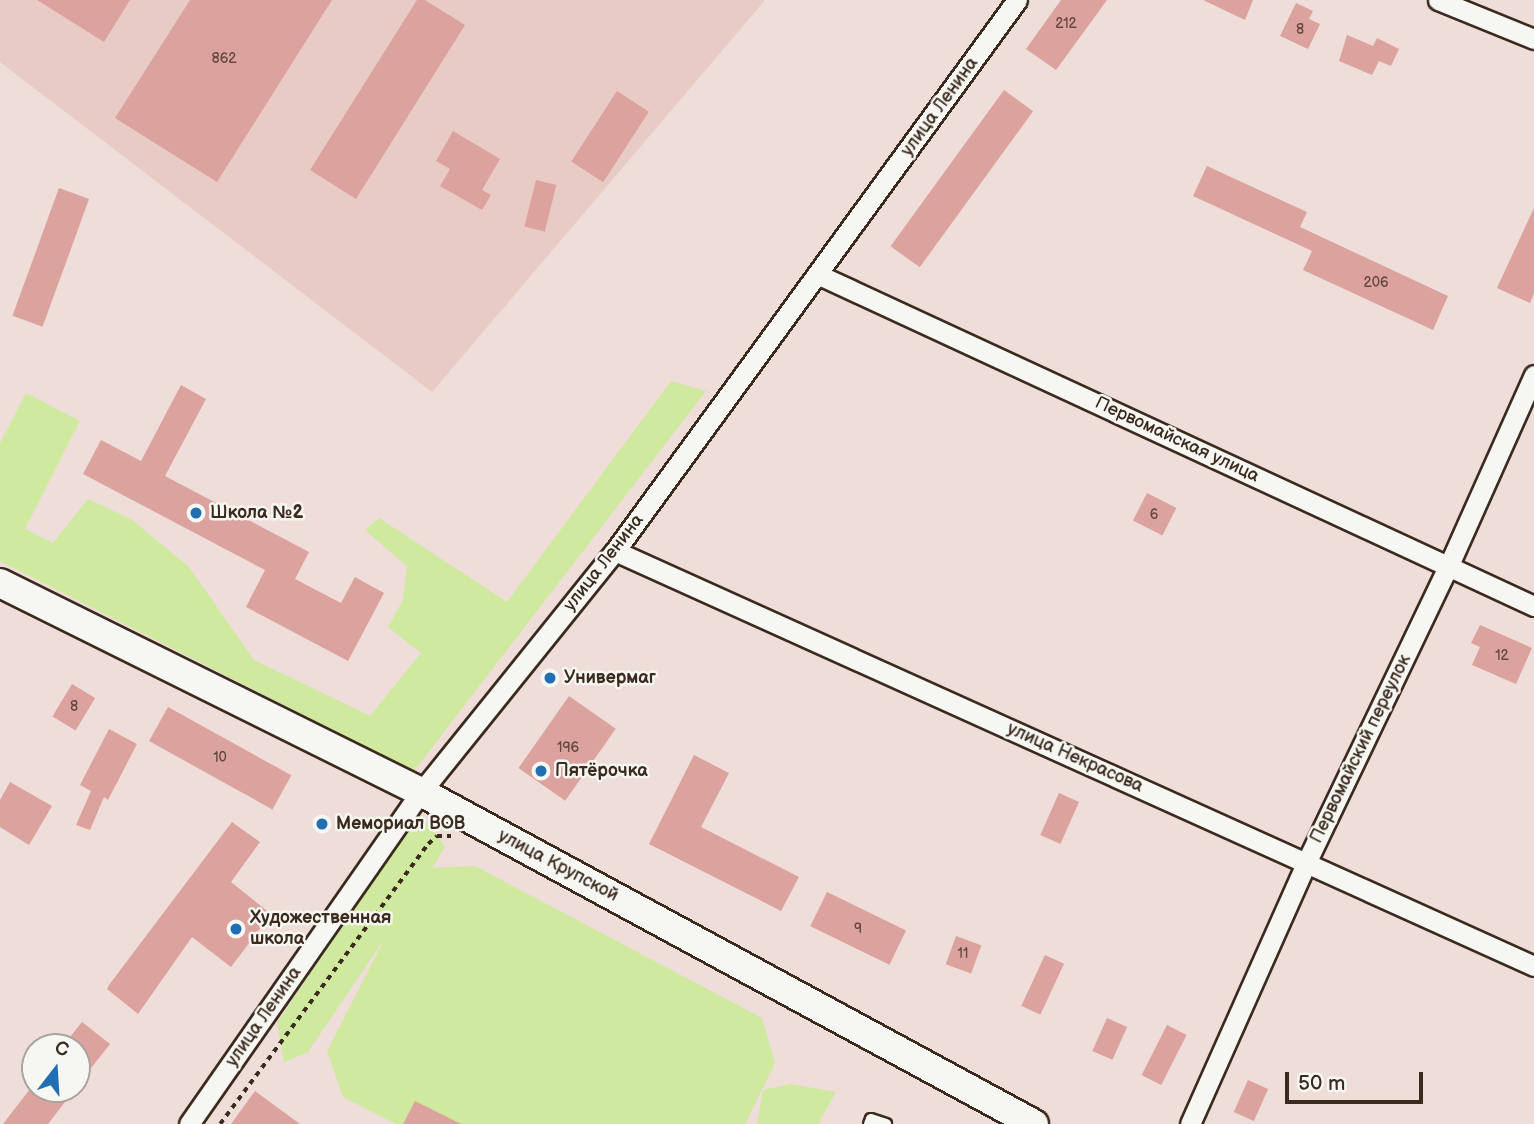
<!DOCTYPE html>
<meta charset="utf-8">
<style>
body{margin:0}
#map{position:relative;width:1534px;height:1124px;overflow:hidden;background:#eeddd8;font-family:"Balsamiq Sans",sans-serif}
div>[style]{position:absolute}
[style*='--x']{left:calc(var(--x)*1px);top:calc(var(--y)*1px);width:calc(var(--w)*1px);rotate:calc(var(--a)*1deg)}
.built>*{inset:0;background:#e9cbc6}
.green>*{inset:0;background:#cfe99f}
.building>*{inset:0;background:#dca29d;transform-origin:0 0}
.path>*{height:3.5px;margin-top:-1.75px;transform-origin:0;background:repeating-linear-gradient(90deg,#3b2a1e 0 5px,transparent 0 10px)}
.roads{filter:drop-shadow(2px 0 #3b2a1e) drop-shadow(-2px 0 #3b2a1e) drop-shadow(0 2px #3b2a1e) drop-shadow(0 -2px #3b2a1e)}
.lane>*{height:10px;margin:-5px;padding:0 5px;transform-origin:5px;border-radius:5px;background:#f6f6f2}
.street>*{height:19px;margin:-9.5px;padding:0 9.5px;transform-origin:9.5px;border-radius:9.5px;background:#f6f6f2}
.secondary>*{height:28px;margin:-14px;padding:0 14px;transform-origin:14px;border-radius:14px;background:#f6f6f2}
.dots>*{width:19px;height:19px;translate:-50% -50%;box-sizing:border-box;border:4px solid #f6f6f2;border-radius:50%}
span{translate:-50% -50%;white-space:nowrap;text-align:center;line-height:1.15;-webkit-text-stroke:5px #f6f6f2;paint-order:stroke}
.number-label{font-size:14px;color:#63483e}
.number-label span{-webkit-text-stroke-width:0}
.street-label{font-size:18px;color:#3b2a1e}
.poi-label{font-size:18px;color:#3b2a1e;font-weight:700}
.left{translate:0 -50%;text-align:left}
.north{position:absolute;left:21px;top:1033px;width:70px;height:70px;box-sizing:border-box;background:#f6f6f2;border:2px solid #aba49d;border-radius:50%;rotate:17deg;font-size:19px;font-weight:700;line-height:28px;text-align:center;color:#3b2a1e}
.north::after{content:'';display:block;margin:auto;width:24px;height:32px;background:#1f6fb2;clip-path:polygon(50% 0,100% 100%,50% 72%,0 100%)}
.scale{position:absolute;left:1285px;top:1072px;width:138px;height:32px;box-sizing:border-box;border:4px solid #3b2a1e;border-top:0;padding-left:9px;font-size:21px;line-height:24px;white-space:nowrap;color:#3b2a1e;-webkit-text-stroke:5px #f6f6f2;paint-order:stroke}
</style>
<div id="map">
<div class="built">
<div style="clip-path:polygon(0 0,765px 0,432px 392px,0 62px)"></div>
</div>
<div class="green">
<div style="clip-path:polygon(671px 381px,706px 391px,414px 771px,0 561px,0 443px,26px 393px,80px 421px,25px 529px,53px 543px,88px 499px,131px 519px,189px 567px,254px 660px,370px 716px,421px 653px,388px 627px,403px 600px,407px 566px,365px 530px,379px 518px,507px 602px)"></div>
<div style="clip-path:polygon(419px 811px,445px 847px,432px 868px,475px 866px,762px 1018px,775px 1063px,745px 1124px,396px 1124px,343px 1097px,327px 1051px,385px 938px,308px 1052px,284px 1062px,277px 1023px)"></div>
<div style="clip-path:polygon(790px 1084px,836px 1092px,818px 1124px,757px 1124px,763px 1090px)"></div>
</div>
<div class="building">
<div style="clip-path:polygon(37px 0,130px 0,104px 42px)"></div>
<div style="clip-path:polygon(190px 0,332px 0,217px 182px,115px 118px)"></div>
<div style="clip-path:polygon(417px 0,425px 0,465px 25px,356px 199px,310px 170px)"></div>
<div style="clip-path:polygon(1061px 0,1107px 0,1056px 70px,1026px 49px)"></div>
<div style="clip-path:polygon(1203px 0,1253px 0,1245px 20px)"></div>
<div style="clip-path:polygon(1296px 3px,1313px 11px,1309px 19px,1320px 24px,1308px 49px,1280px 36px)"></div>
<div style="clip-path:polygon(1347px 35px,1373px 46px,1377px 38px,1399px 49px,1391px 66px,1379px 61px,1372px 75px,1339px 61px)"></div>
<div style="left:1004px;top:90px;width:36px;height:193px;rotate:36deg"></div>
<div style="left:617px;top:91px;width:38px;height:84px;rotate:33deg"></div>
<div style="clip-path:polygon(453px 131px,500px 159px,482px 190px,491px 195px,482px 210px,440px 186px,450px 169px,436px 161px)"></div>
<div style="clip-path:polygon(1207px 166px,1307px 212px,1300px 227px,1448px 296px,1433px 330px,1303px 270px,1312px 251px,1193px 196px)"></div>
<div style="left:536px;top:180px;width:21px;height:48px;rotate:14deg"></div>
<div style="left:59px;top:188px;width:32px;height:136px;rotate:20deg"></div>
<div style="clip-path:polygon(1534px 208px,1534px 293px,1530px 303px,1497px 288px)"></div>
<div style="clip-path:polygon(181px 385px,206px 399px,165px 476px,309px 552px,295px 579px,341px 603px,355px 577px,384px 593px,348px 661px,246px 607px,265px 570px,83px 474px,101px 440px,141px 461px)"></div>
<div style="left:1147px;top:493px;width:33px;height:31px;rotate:27deg"></div>
<div style="clip-path:polygon(1480px 625px,1532px 648px,1516px 684px,1472px 665px,1480px 647px,1471px 643px)"></div>
<div style="left:72px;top:684px;width:27px;height:38px;rotate:31deg"></div>
<div style="left:569px;top:696px;width:57px;height:88px;rotate:35deg"></div>
<div style="left:168px;top:707px;width:141px;height:39px;rotate:29deg"></div>
<div style="clip-path:polygon(109px 729px,137px 744px,108px 800px,104px 797px,90px 830px,76px 825px,91px 791px,80px 785px)"></div>
<div style="clip-path:polygon(694px 755px,729px 773px,701px 827px,799px 877px,781px 911px,649px 844px)"></div>
<div style="clip-path:polygon(10px 782px,52px 806px,29px 845px,0 827px,0 800px)"></div>
<div style="left:1059px;top:793px;width:22px;height:46px;rotate:24deg"></div>
<div style="clip-path:polygon(232px 822px,260px 842px,231px 882px,271px 914px,231px 967px,192px 937px,138px 1014px,107px 989px,109px 985px)"></div>
<div style="left:827px;top:892px;width:88px;height:38px;rotate:26deg"></div>
<div style="left:956px;top:936px;width:27px;height:30px;rotate:20deg"></div>
<div style="left:1045px;top:955px;width:21px;height:56px;rotate:25deg"></div>
<div style="left:1107px;top:1018px;width:22px;height:36px;rotate:24deg"></div>
<div style="clip-path:polygon(82px 1022px,110px 1044px,77px 1086px,77px 1047px,62px 1047px)"></div>
<div style="left:1167px;top:1025px;width:22px;height:56px;rotate:27deg"></div>
<div style="left:1248px;top:1080px;width:22px;height:35px;rotate:24deg"></div>
<div style="clip-path:polygon(30px 1089px,75px 1089px,48px 1124px,3px 1124px)"></div>
<div style="clip-path:polygon(255px 1091px,300px 1124px,231px 1124px)"></div>
<div style="clip-path:polygon(415px 1101px,461px 1124px,403px 1124px)"></div>
</div>
<div class="path">
<div style="--x:220;--y:1124;--w:349;--a:-53.4"></div>
<div style="--x:428;--y:844;--w:12;--a:-42"></div>
<div style="--x:437;--y:836;--w:14;--a:0"></div>
</div>
<div class="roads">
<div class="lane">
<div style="--x:869;--y:1124;--w:5;--a:-68"></div>
<div style="--x:871;--y:1119;--w:16;--a:18"></div>
</div>
<div class="street">
<div style="--x:1438;--y:0;--w:104;--a:22.1"></div>
<div style="--x:819;--y:275;--w:788;--a:24.84"></div>
<div style="--x:615;--y:551;--w:1008;--a:24.3"></div>
<div style="--x:189;--y:1124;--w:405;--a:-55.1"></div>
<div style="--x:421;--y:792;--w:309;--a:-51.2"></div>
<div style="--x:615;--y:551;--w:682;--a:-53.89"></div>
<div style="--x:1190;--y:1124;--w:286;--a:-66"></div>
<div style="--x:1306;--y:863;--w:331;--a:-64.4"></div>
<div style="--x:1449;--y:565;--w:208;--a:-65.9"></div>
</div>
<div class="secondary">
<div style="--x:0;--y:583;--w:470;--a:26.4"></div>
<div style="--x:421;--y:792;--w:697;--a:28.44"></div>
</div>
</div>
<div class="dots">
<div style="left:196px;top:513px;background:#1f6fb2"></div>
<div style="left:550px;top:678px;background:#1f6fb2"></div>
<div style="left:541px;top:771px;background:#1f6fb2"></div>
<div style="left:322px;top:824px;background:#1f6fb2"></div>
<div style="left:236px;top:929px;background:#1f6fb2"></div>
</div>
<div class="number-label">
<span style="left:1066px;top:24px">212</span>
<span style="left:1300px;top:30px">8</span>
<span style="left:224px;top:59px">862</span>
<span style="left:1376px;top:283px">206</span>
<span style="left:1154px;top:515px">6</span>
<span style="left:1502px;top:656px">12</span>
<span style="left:74px;top:707px">8</span>
<span style="left:568px;top:748px">196</span>
<span style="left:220px;top:758px">10</span>
<span style="left:858px;top:929px">9</span>
<span style="left:963px;top:954px">11</span>
</div>
<div class="street-label">
<span style="left:940px;top:107px;rotate:-54deg">улица Ленина</span>
<span style="left:1177px;top:440px;rotate:25deg">Первомайская улица</span>
<span style="left:604px;top:563px;rotate:-52deg">улица Ленина</span>
<span style="left:1361px;top:749px;rotate:-64deg">Первомайский переулок</span>
<span style="left:1075px;top:758px;rotate:24deg">улица Некрасова</span>
<span style="left:558px;top:866px;rotate:28deg">улица Крупской</span>
<span style="left:264px;top:1017px;rotate:-55deg">улица Ленина</span>
</div>
<div class="poi-label">
<span class="left" style="left:210px;top:513px">Школа №2</span>
<span class="left" style="left:564px;top:678px">Универмаг</span>
<span class="left" style="left:555px;top:771px">Пятёрочка</span>
<span class="left" style="left:336px;top:824px">Мемориал ВОВ</span>
<span class="left" style="left:250px;top:929px">Художественная<br>школа</span>
</div>
<div class="north">С</div>
<div class="scale">50 m</div>
</div>
